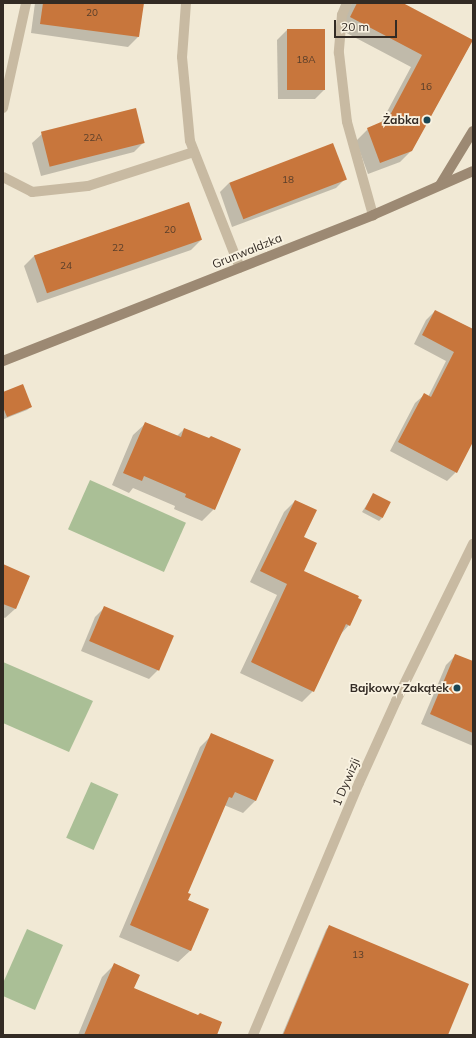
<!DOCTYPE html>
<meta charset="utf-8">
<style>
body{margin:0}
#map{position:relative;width:476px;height:1038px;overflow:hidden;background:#f1e9d5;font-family:Mulish,sans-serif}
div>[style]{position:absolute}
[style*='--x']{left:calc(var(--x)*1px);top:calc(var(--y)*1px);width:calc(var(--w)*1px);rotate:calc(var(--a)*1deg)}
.green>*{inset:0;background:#aabf96;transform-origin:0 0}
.shadow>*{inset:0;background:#0003}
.building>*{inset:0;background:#c8763c;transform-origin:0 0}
.lane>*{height:10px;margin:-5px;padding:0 5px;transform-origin:5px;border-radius:5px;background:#c8baa2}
.street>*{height:10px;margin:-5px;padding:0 5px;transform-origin:5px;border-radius:5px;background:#c8baa2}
.secondary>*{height:10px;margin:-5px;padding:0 5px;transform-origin:5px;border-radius:5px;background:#9c8973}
.dots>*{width:11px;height:11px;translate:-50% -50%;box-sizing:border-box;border:2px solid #f9f2e1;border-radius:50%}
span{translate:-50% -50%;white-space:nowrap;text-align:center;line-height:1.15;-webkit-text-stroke:3.5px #f9f2e1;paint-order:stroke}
.number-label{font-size:10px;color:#583e2a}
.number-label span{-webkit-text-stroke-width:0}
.poi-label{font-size:12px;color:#332b24;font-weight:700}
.right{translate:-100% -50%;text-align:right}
.street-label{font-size:12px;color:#332b24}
.frame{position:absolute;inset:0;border:4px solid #332b24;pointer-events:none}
.scale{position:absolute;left:334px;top:20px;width:63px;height:18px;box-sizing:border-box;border:2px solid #332b24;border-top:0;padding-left:5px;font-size:12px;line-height:14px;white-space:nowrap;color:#332b24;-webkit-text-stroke:3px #f9f2e1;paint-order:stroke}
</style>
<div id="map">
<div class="green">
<div style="left:90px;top:480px;width:105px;height:54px;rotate:24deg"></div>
<div style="clip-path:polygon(3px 662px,93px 701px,69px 752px,3px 723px)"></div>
<div style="left:91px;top:782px;width:30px;height:61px;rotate:24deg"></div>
<div style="clip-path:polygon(27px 929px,63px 945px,35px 1010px,3px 996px,3px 983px)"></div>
</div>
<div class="shadow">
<div style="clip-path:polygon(35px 3px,143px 3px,138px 37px,128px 47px,31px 33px)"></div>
<div style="clip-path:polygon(352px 3px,401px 3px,472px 41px,412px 150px,400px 162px,368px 174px,356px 141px,368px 129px,381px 123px,411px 67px,339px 29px)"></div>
<div style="clip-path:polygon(287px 30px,324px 30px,325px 89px,315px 99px,278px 99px,277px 40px)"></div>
<div style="clip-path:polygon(42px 134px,144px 142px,134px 152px,41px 176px,32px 143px)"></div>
<div style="clip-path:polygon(346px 178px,336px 188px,232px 227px,220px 192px,229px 183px)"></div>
<div style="clip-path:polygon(189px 203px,201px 240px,191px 250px,37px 303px,24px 266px,34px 256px)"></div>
<div style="clip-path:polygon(435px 311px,473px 329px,473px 440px,456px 472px,447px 481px,390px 451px,415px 403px,424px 395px,428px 397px,446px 361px,414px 344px,426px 320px)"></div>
<div style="clip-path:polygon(3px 393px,31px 407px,27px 410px,4px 419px)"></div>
<div style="clip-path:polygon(146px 423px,177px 436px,184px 429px,214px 509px,202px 521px,174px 509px,175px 506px,133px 488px,129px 493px,112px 485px,133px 435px)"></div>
<div style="clip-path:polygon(373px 495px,382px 518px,379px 521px,362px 512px)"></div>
<div style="clip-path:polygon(295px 501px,303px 571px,349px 625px,340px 635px,313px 691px,302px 702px,240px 673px,277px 595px,250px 582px,284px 512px)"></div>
<div style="clip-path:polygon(3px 565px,29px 577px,15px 609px,5px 618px,3px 617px)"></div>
<div style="clip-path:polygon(104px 608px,158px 670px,149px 679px,81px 651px,95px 617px)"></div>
<div style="clip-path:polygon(456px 655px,473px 662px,473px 746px,421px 724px,446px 665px)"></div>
<div style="clip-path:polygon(212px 735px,272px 760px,255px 801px,243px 813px,224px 805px,186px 894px,191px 950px,178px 962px,119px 937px,200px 747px)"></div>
<div style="clip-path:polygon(329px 926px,447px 1035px,282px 1035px,326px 930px)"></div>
<div style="clip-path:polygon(114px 965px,133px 989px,216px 1035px,78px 1035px,102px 977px)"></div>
</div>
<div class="building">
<div style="clip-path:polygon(43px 3px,144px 3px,139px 37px,40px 24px)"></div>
<div style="clip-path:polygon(357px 3px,403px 3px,473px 40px,412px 151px,380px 163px,367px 128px,388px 119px,422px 55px,350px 17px)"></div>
<div style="left:287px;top:29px;width:38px;height:61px"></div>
<div style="left:136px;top:108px;width:36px;height:98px;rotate:76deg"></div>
<div style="left:333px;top:143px;width:39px;height:111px;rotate:69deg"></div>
<div style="left:189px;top:202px;width:40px;height:164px;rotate:71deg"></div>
<div style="clip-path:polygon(435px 310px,473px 329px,473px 442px,457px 473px,398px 442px,424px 393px,431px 397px,454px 352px,422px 335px)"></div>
<div style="clip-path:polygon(23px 384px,32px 407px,7px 417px,3px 407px,3px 392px)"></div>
<div style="clip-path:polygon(145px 422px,181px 437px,184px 428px,209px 438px,211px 436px,241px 449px,215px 510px,185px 497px,186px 494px,144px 476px,142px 481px,123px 473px)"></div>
<div style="left:373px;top:493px;width:20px;height:18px;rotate:27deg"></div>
<div style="clip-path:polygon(295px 500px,317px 510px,304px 537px,317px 543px,304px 571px,359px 596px,358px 598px,362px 600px,350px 626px,346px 624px,314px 692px,251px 662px,287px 584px,260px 571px)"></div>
<div style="clip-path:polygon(3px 564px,30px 576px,16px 609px,3px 604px)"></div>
<div style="left:104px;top:606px;width:76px;height:38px;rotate:23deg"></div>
<div style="clip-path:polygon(455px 654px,473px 661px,473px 733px,430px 714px)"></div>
<div style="clip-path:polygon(211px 733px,274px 760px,256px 801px,235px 792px,232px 798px,229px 797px,188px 893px,191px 894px,188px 900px,209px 909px,191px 951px,130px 925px)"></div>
<div style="clip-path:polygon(329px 925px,469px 984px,448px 1035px,283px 1035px)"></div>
<div style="clip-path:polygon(114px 963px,140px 975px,134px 988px,198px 1015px,200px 1013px,222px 1022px,217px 1035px,84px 1035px)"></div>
</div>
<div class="lane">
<div style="--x:347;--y:3;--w:13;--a:113"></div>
<div style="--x:342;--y:15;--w:38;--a:95"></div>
<div style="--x:339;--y:53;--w:69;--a:83.4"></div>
<div style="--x:347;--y:122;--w:97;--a:74.4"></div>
</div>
<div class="street">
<div style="--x:186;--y:3;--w:54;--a:94.2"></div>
<div style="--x:182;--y:57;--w:84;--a:84.6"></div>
<div style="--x:190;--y:141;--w:136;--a:68.5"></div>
<div style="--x:3;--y:108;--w:107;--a:-77.6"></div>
<div style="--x:3;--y:177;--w:33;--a:27"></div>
<div style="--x:32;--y:192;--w:56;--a:-6.1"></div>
<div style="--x:88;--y:186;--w:111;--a:-17.8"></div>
<div style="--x:253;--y:1035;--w:273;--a:-67.2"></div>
<div style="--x:359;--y:783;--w:90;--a:-65.7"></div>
<div style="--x:396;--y:701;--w:175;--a:-63.9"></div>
</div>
<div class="secondary">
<div style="--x:440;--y:185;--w:63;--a:-58.6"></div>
<div style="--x:3;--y:361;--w:398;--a:-21.5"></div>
<div style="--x:373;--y:215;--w:109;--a:-23.7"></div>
</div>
<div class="dots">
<div style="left:427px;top:120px;background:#1a4654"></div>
<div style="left:457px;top:688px;background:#1a4654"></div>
</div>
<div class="number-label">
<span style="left:92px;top:13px">20</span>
<span style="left:306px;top:60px">18A</span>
<span style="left:426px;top:87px">16</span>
<span style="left:93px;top:138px">22A</span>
<span style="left:288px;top:180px">18</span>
<span style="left:170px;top:230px">20</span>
<span style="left:118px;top:248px">22</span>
<span style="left:66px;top:266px">24</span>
<span style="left:358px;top:955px">13</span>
</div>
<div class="poi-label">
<span class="right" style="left:419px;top:120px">Żabka</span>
<span class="right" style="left:449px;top:688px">Bajkowy Zakątek</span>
</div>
<div class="street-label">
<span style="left:247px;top:251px;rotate:-22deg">Grunwaldzka</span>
<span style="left:346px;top:782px;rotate:-67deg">1 Dywizji</span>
</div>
<div class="frame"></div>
<div class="scale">20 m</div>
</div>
